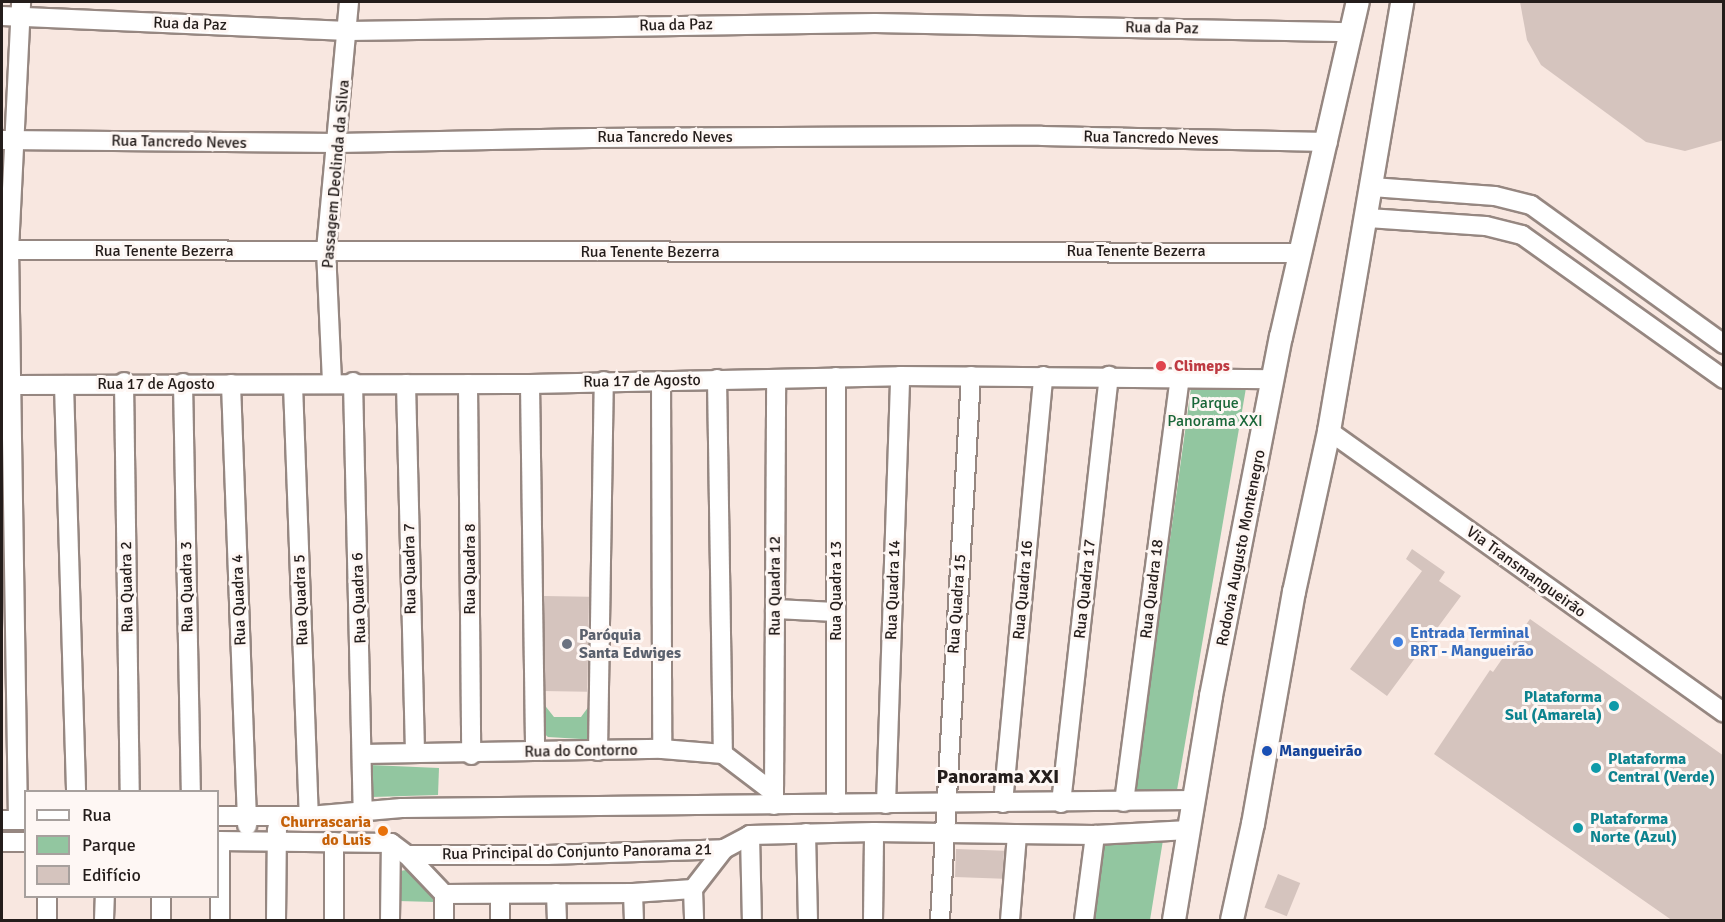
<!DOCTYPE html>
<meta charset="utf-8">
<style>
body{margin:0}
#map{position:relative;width:1725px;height:922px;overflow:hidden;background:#f8e7e0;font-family:Signika,sans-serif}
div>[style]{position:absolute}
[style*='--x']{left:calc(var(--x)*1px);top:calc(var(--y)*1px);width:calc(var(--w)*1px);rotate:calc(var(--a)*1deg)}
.green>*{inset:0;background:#92c6a0}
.building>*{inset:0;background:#d5c4be;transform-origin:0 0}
.roads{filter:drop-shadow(2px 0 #968781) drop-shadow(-2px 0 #968781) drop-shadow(0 2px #968781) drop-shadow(0 -2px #968781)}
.minor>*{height:18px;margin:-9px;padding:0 9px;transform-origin:9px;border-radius:9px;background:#fff}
.major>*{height:22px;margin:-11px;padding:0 11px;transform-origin:11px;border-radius:11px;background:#fff}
.dots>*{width:16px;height:16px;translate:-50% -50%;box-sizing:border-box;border:3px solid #fef7f4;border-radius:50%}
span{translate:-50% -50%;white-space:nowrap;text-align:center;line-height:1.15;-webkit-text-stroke:6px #fef7f4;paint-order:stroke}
.street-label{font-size:16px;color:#241d1b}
.health-label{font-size:16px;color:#be3a42;font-weight:700}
.left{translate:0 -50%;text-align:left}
.park-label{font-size:16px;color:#1a6739}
.shop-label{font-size:16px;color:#366cbe;font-weight:700}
.worship-label{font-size:16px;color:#5b616d;font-weight:700}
.culture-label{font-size:16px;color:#0d838f;font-weight:700}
.right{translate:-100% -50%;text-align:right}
.transit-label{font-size:16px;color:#164399;font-weight:700}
.food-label{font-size:16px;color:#c56008;font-weight:700}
.quarter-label{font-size:20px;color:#241d1b;font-weight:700}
.frame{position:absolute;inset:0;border:3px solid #241d1b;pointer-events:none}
.legend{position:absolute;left:24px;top:790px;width:195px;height:108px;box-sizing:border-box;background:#fef7f4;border:2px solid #a7a09d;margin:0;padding:8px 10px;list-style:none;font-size:18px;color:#241d1b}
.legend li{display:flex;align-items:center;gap:12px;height:30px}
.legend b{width:30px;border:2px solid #a7a09d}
</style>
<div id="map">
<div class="green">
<div style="clip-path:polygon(1192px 381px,1247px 382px,1177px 790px,1171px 793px,1135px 792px)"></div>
<div style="clip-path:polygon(600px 691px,598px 740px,548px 737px,540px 730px,539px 698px,554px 717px,581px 717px)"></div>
<div style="clip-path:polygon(370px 765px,439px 768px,438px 795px,372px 797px)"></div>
<div style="clip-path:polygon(1163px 840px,1150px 920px,1089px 920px,1098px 842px)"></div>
<div style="clip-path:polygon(412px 869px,435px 902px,398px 901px,400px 871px)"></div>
</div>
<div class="building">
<div style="clip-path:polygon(1520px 2px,1724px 2px,1724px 140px,1685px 151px,1646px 142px,1541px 65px,1527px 40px)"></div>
<div style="clip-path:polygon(1412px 549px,1445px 572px,1439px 581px,1461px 596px,1387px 696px,1350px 669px,1422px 571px,1406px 559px)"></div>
<div style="left:544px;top:596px;width:45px;height:95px;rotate:1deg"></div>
<div style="clip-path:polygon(1530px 619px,1724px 756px,1724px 921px,1673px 921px,1434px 754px,1490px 670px,1493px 672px)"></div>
<div style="left:956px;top:849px;width:48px;height:28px;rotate:2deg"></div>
<div style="left:1278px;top:874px;width:24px;height:36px;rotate:22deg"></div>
</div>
<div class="roads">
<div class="minor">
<div style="--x:2;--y:16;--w:346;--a:2.5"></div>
<div style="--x:348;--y:31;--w:527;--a:-0.87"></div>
<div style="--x:875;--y:23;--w:476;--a:1.1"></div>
<div style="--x:2;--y:140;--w:335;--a:0.5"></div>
<div style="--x:337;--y:143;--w:255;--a:-1.1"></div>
<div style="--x:592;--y:138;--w:450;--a:-0.3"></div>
<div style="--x:1042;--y:136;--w:286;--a:1.2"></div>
<div style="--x:1372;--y:187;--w:123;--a:4.2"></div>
<div style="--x:1495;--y:196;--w:37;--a:14"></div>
<div style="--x:1531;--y:205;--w:238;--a:35.8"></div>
<div style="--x:1368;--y:218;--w:118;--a:3.9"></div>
<div style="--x:1486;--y:226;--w:37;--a:14"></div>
<div style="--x:1522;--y:235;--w:248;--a:35.5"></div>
<div style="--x:2;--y:250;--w:1296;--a:0.13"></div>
<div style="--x:717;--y:379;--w:375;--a:89.1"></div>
<div style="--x:661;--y:381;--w:368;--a:89.8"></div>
<div style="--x:124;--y:382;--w:410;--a:89.2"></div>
<div style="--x:332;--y:382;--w:132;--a:-92.6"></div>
<div style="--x:326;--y:250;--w:249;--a:-84.7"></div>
<div style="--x:353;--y:382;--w:431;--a:88.7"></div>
<div style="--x:183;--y:383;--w:409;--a:88.9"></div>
<div style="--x:231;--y:384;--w:442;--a:87.9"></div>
<div style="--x:406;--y:384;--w:369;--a:88.6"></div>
<div style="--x:468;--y:384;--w:371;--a:89.5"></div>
<div style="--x:530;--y:384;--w:367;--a:89.2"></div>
<div style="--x:11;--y:385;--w:519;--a:-0.11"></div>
<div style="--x:530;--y:384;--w:370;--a:-1.2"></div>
<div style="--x:900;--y:376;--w:373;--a:0.5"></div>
<div style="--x:64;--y:385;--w:407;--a:88.3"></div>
<div style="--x:293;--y:385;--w:431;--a:87.9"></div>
<div style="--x:1329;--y:431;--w:485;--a:35.5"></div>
<div style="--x:775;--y:609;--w:61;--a:2.8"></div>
<div style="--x:598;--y:751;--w:370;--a:-89.1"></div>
<div style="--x:363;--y:754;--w:299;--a:-1"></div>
<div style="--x:662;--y:749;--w:61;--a:4.7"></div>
<div style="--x:723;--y:754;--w:64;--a:37.4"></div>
<div style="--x:774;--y:793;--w:12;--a:90"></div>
<div style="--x:774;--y:793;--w:414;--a:-89.7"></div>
<div style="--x:1124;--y:802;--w:430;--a:-82.5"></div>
<div style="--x:1003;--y:803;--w:429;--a:-84.6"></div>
<div style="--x:1061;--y:803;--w:430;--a:-83.6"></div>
<div style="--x:836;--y:804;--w:427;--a:-90"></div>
<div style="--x:886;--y:804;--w:428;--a:-88.1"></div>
<div style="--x:218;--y:816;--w:91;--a:0"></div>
<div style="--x:309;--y:816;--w:93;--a:-4.9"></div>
<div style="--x:402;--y:808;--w:792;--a:-0.58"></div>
<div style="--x:2;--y:820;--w:24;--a:0"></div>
<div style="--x:18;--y:820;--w:570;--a:-90.9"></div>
<div style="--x:9;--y:250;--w:248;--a:-87.2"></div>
<div style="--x:806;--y:833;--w:87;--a:88.7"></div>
<div style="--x:750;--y:835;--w:85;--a:88.7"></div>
<div style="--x:218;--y:841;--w:173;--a:0.7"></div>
<div style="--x:391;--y:843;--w:20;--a:37"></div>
<div style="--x:407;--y:855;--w:140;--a:0"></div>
<div style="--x:547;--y:855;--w:177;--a:-1.9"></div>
<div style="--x:724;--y:849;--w:30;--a:-28"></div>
<div style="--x:750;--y:835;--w:124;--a:-1.4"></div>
<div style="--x:874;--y:832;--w:221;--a:0.8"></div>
<div style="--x:1095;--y:835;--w:94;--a:-3"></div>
<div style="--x:2;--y:842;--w:24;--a:0"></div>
<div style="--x:407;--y:855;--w:54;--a:46.5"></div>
<div style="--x:444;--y:894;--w:189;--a:-0.3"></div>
<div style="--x:633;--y:893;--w:60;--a:-3.8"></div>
<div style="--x:693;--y:889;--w:51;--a:-52.2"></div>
<div style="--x:693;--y:889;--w:31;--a:88"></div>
<div style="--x:556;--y:893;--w:27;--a:88"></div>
<div style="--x:633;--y:893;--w:27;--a:88"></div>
<div style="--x:444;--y:894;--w:26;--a:90"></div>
<div style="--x:500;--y:894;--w:26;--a:90"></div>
<div style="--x:161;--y:896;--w:24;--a:90"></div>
<div style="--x:47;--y:920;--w:24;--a:-90"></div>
<div style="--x:104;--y:920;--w:24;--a:-88"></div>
<div style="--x:220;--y:920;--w:79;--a:-90"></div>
<div style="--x:276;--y:920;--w:91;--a:-89.4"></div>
<div style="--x:334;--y:920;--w:78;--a:-90"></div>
<div style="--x:390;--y:920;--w:77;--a:-89.3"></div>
<div style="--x:873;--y:920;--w:88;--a:-89.3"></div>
<div style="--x:940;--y:920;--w:545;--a:-86.74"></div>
<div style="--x:1010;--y:920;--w:86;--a:-85.3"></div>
<div style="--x:1084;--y:920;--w:86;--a:-82.6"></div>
</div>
<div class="major">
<div style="--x:1174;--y:920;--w:227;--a:-80.6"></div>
<div style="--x:1211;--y:696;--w:366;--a:-79"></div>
<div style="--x:1281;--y:337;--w:344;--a:-77.1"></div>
<div style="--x:1232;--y:920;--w:98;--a:-77.7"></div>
<div style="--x:1253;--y:824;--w:236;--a:-80"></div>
<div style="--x:1294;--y:592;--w:165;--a:-77.7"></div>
<div style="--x:1329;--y:431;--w:435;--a:-80.3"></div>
</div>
</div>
<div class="dots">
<div style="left:1161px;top:366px;background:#e0444e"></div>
<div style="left:1398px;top:642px;background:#3f7fe0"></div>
<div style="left:567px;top:644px;background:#6b7280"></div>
<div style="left:1614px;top:706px;background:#0f9aa8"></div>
<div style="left:1267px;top:751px;background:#1a4fb4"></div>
<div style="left:1596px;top:768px;background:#0f9aa8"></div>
<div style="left:1578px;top:828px;background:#0f9aa8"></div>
<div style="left:383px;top:831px;background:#e8710a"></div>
</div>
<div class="street-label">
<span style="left:190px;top:24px;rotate:2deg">Rua da Paz</span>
<span style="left:676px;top:25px;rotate:-1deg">Rua da Paz</span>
<span style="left:1162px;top:28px;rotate:1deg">Rua da Paz</span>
<span style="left:665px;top:137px">Rua Tancredo Neves</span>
<span style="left:1151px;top:138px;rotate:1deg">Rua Tancredo Neves</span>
<span style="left:179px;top:142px;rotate:1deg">Rua Tancredo Neves</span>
<span style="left:336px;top:174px;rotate:-85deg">Passagem Deolinda da Silva</span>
<span style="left:164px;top:251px">Rua Tenente Bezerra</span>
<span style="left:1136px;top:251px">Rua Tenente Bezerra</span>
<span style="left:650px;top:252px">Rua Tenente Bezerra</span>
<span style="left:642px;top:381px;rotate:-1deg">Rua 17 de Agosto</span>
<span style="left:156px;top:384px">Rua 17 de Agosto</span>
<span style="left:1241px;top:548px;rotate:-79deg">Rodovia Augusto Montenegro</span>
<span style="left:410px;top:569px;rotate:-91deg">Rua Quadra 7</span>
<span style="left:470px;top:569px;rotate:-90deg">Rua Quadra 8</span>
<span style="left:1526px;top:572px;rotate:36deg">Via Transmangueirão</span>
<span style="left:775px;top:586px;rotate:-90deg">Rua Quadra 12</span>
<span style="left:127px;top:587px;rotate:-91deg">Rua Quadra 2</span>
<span style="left:187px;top:587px;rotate:-91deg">Rua Quadra 3</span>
<span style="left:1085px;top:589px;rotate:-84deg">Rua Quadra 17</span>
<span style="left:1152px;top:589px;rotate:-83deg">Rua Quadra 18</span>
<span style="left:893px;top:590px;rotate:-88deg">Rua Quadra 14</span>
<span style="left:1023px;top:590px;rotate:-85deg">Rua Quadra 16</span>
<span style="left:836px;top:591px;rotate:-90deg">Rua Quadra 13</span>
<span style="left:359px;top:598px;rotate:-92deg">Rua Quadra 6</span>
<span style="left:239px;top:600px;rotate:-92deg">Rua Quadra 4</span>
<span style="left:301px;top:600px;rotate:-92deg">Rua Quadra 5</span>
<span style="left:957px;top:604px;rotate:-86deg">Rua Quadra 15</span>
<span style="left:581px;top:751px;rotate:-1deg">Rua do Contorno</span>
<span style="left:577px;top:852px;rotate:-1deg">Rua Principal do Conjunto Panorama 21</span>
</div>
<div class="health-label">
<span class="left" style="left:1174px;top:366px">Climeps</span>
</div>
<div class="park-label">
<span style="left:1215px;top:412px">Parque<br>Panorama XXI</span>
</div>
<div class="shop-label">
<span class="left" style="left:1410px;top:642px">Entrada Terminal<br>BRT - Mangueirão</span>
</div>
<div class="worship-label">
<span class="left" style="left:579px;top:644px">Paróquia<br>Santa Edwiges</span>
</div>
<div class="culture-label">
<span class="right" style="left:1602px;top:706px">Plataforma<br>Sul (Amarela)</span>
<span class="left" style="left:1608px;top:768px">Plataforma<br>Central (Verde)</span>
<span class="left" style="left:1590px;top:828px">Plataforma<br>Norte (Azul)</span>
</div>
<div class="transit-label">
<span class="left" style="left:1279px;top:751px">Mangueirão</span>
</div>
<div class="food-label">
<span class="right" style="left:371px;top:831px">Churrascaria<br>do Luis</span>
</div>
<div class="quarter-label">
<span style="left:998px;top:776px">Panorama XXI</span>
</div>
<div class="frame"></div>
<ul class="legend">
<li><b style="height:8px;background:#fff"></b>Rua</li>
<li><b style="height:16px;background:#92c6a0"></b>Parque</li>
<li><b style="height:16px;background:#d5c4be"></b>Edifício</li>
</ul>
</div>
